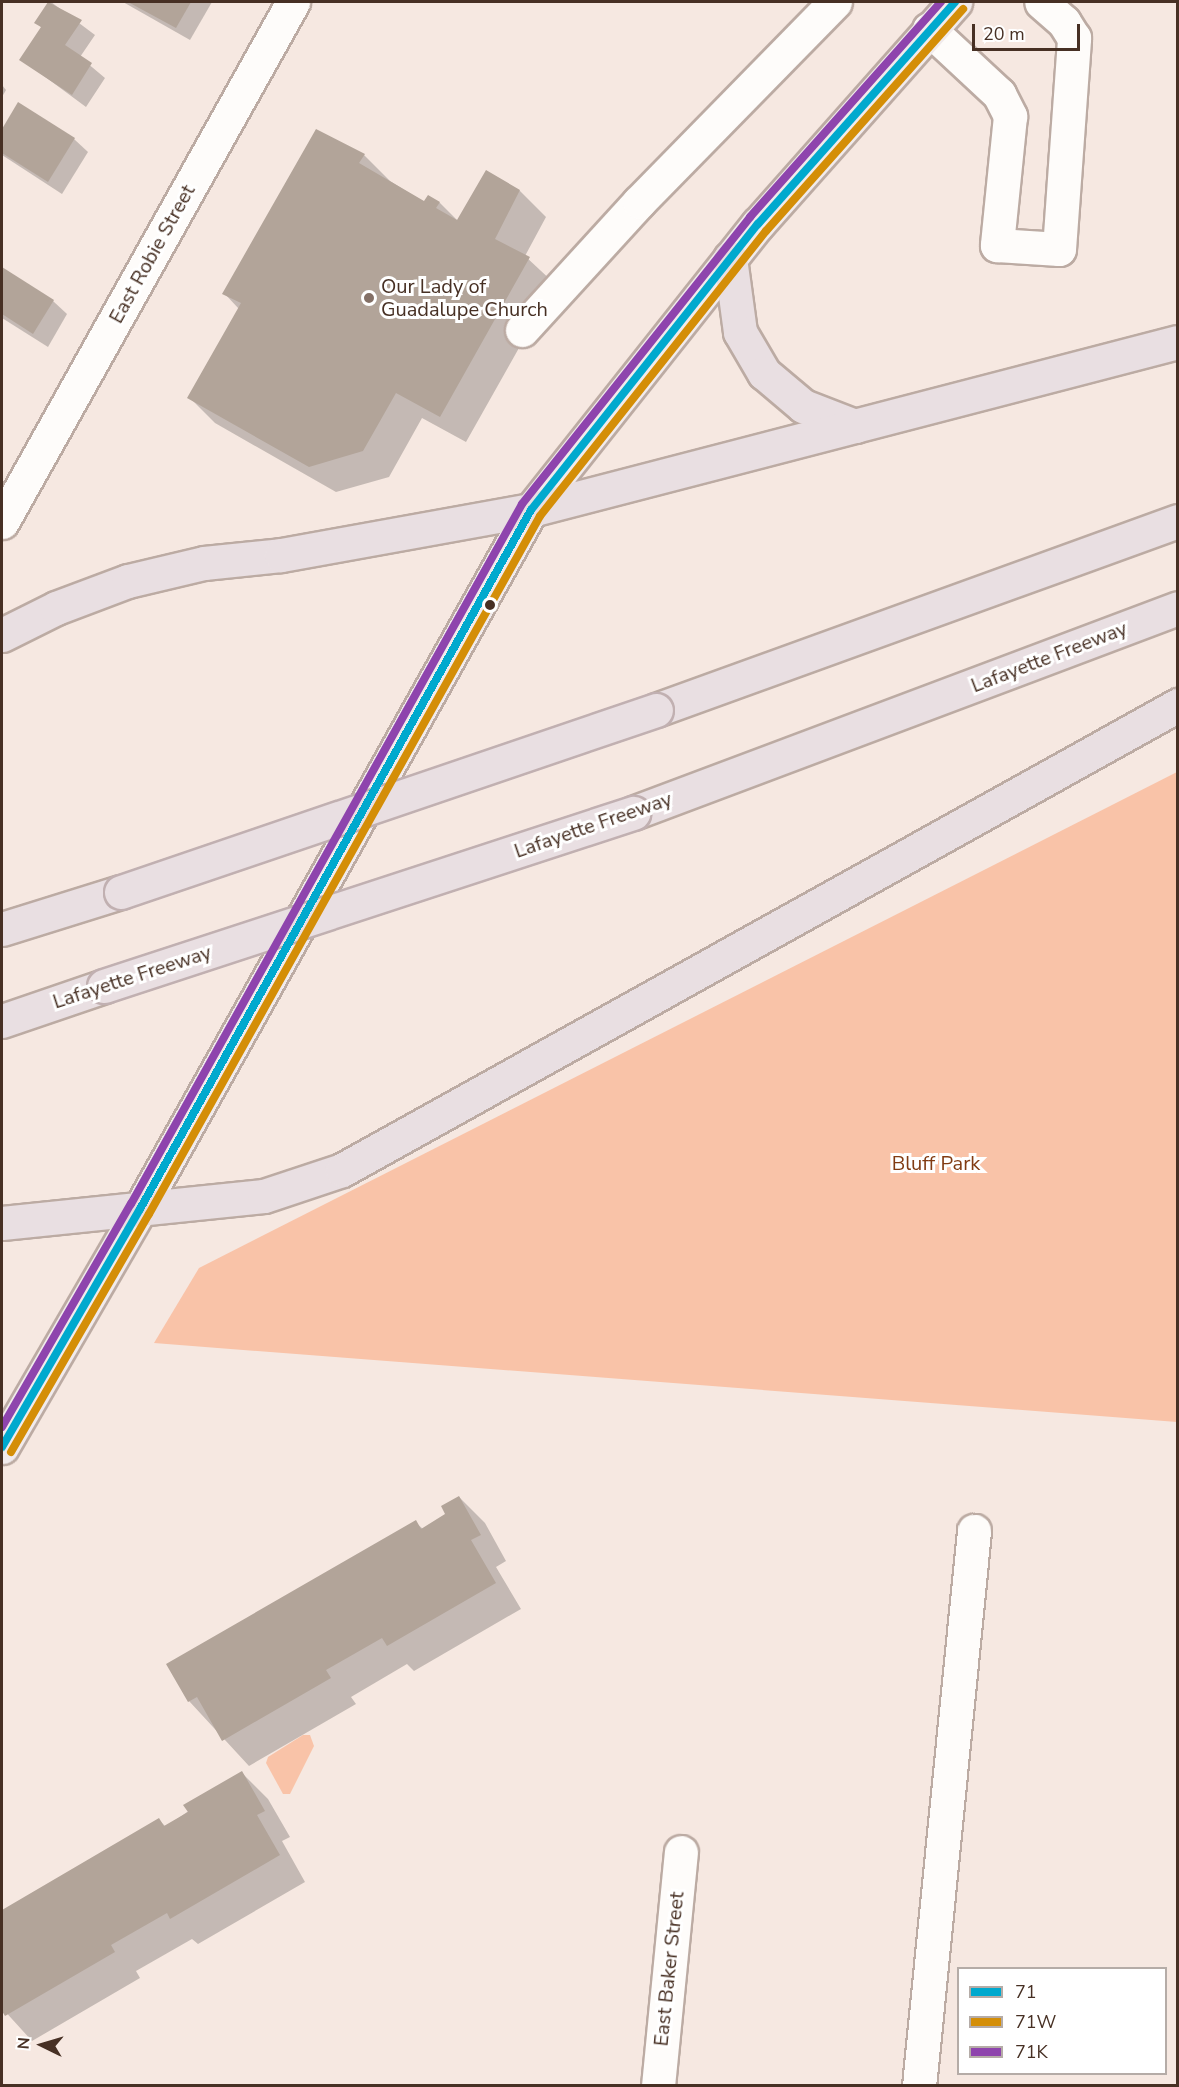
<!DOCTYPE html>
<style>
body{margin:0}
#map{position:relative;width:1179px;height:2087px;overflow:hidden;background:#f6e8e1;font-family:"Nunito Sans",sans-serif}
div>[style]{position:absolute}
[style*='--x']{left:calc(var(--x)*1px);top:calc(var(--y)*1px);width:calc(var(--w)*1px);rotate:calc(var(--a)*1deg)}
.green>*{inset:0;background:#f9c3a8}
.shadow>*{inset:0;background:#0003}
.building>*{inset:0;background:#b2a499}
.roads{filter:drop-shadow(2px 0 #bcaba3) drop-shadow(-2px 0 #bcaba3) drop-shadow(0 2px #bcaba3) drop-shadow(0 -2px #bcaba3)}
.minor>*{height:33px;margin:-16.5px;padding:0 16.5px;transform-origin:16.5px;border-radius:16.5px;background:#fefcfa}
.major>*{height:33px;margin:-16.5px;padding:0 16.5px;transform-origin:16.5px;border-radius:16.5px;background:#f1ebec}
.highway>*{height:33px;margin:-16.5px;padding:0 16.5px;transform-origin:16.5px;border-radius:16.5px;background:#e9dfe2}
.bridges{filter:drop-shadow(2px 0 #c1b0b1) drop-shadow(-2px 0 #c1b0b1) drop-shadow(0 2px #c1b0b1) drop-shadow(0 -2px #c1b0b1)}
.highway-bridge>*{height:33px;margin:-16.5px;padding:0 16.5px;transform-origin:16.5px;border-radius:16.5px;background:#e9dfe2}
.bus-1>*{height:8px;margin:-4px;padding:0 4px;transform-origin:4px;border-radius:4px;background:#00a9ce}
.bus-2>*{height:8px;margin:-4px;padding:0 4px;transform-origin:4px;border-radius:4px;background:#d48e07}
.bus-3>*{height:8px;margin:-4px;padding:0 4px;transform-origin:4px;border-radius:4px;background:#8e44ad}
.dots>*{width:16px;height:16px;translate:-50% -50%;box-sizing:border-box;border:3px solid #fff;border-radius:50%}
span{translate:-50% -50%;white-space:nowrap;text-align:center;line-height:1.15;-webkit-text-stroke:6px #fff;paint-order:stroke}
.street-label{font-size:20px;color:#473024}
.poi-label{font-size:20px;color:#473024}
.left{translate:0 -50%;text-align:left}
.park-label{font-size:20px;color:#813b12}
.frame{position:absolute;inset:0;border:3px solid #473024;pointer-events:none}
.legend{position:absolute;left:957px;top:1967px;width:210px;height:108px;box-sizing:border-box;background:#fff;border:2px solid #b5aca7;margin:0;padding:8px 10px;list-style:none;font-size:18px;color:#473024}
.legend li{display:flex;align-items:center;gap:12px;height:30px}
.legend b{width:30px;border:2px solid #b5aca7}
.north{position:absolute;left:12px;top:2015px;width:60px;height:60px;-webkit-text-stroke:4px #fff;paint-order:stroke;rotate:275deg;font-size:16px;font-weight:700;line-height:24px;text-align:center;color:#473024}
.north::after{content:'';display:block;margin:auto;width:21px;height:27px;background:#473024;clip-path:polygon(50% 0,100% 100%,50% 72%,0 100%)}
.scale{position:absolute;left:972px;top:24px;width:108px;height:27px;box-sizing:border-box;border:3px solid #473024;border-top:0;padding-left:8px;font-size:18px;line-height:21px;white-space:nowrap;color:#473024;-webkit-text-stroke:4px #fff;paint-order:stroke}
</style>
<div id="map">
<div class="green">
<div style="clip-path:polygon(1177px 772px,1177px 1422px,154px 1343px,199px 1268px)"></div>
<div style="clip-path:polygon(303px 1735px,310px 1735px,314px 1746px,290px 1794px,283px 1794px,266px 1763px,268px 1757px)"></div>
</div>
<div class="shadow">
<div style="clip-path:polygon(51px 2px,95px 35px,80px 57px,105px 78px,86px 107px,21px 59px,42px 28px,36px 22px)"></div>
<div style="clip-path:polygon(123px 2px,212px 2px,190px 40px)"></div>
<div style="clip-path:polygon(2px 85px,6px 90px,2px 97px)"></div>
<div style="clip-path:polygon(18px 105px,74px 139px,88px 152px,62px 194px,2px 155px,2px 132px)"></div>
<div style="clip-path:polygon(364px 155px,390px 181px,425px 203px,429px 197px,440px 203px,458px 221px,487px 172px,520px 191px,546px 217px,525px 256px,555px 284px,466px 442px,422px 418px,389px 477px,336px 492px,215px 423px,189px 397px,239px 309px,224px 293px)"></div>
<div style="clip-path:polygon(2px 269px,53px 301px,67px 314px,48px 347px,2px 318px)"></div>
<div style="clip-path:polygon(459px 1497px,485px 1523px,506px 1561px,496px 1567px,521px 1609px,414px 1671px,407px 1664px,351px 1697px,356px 1704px,249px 1766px,189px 1701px,415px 1522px,423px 1529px,447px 1515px)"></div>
<div style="clip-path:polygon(242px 1773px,268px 1799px,290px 1837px,282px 1841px,305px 1882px,198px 1944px,192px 1939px,136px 1971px,140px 1978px,32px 2041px,2px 2008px,2px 1911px,159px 1820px,166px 1827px)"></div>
</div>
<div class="building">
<div style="clip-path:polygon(48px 2px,82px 20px,65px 45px,92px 63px,72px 95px,19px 60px,41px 27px,34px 23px)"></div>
<div style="clip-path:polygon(128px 2px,191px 2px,176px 28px)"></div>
<div style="clip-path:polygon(18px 102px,75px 138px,48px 182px,2px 153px,2px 129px)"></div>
<div style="clip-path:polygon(316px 129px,365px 154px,359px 163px,424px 201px,428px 195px,440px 202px,436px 208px,457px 220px,486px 170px,520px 190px,495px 239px,530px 257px,440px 417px,396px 393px,363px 451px,309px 467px,187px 398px,241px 303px,222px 294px)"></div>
<div style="clip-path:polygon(2px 267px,54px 300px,33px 334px,2px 314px)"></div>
<div style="clip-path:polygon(459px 1496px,481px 1535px,471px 1540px,496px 1583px,387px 1646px,382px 1638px,326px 1670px,331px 1678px,222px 1741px,197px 1697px,188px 1702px,166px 1664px,416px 1520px,421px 1529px,445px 1514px,441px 1506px)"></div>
<div style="clip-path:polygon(242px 1771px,265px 1811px,257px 1815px,280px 1855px,170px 1919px,167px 1913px,111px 1945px,115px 1952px,5px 2016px,2px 2011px,2px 1910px,159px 1818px,164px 1826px,188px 1812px,183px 1805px)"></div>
</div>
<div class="roads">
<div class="minor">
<div style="--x:929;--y:29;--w:96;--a:42.9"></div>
<div style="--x:999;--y:94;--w:25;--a:63"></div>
<div style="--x:1010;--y:116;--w:130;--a:95.8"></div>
<div style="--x:997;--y:245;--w:62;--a:3.7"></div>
<div style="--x:1059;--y:249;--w:212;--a:-85.9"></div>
<div style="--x:1074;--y:38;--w:19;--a:-122"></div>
<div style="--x:1064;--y:22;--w:30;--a:-139"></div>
<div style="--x:522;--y:330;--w:173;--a:-47.6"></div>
<div style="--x:639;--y:202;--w:280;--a:-45.6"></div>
<div style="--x:2;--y:522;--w:596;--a:-60.77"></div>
<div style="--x:658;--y:2086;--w:235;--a:-84.4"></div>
<div style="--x:919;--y:2086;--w:558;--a:-84.34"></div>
</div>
<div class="major">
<div style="--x:2;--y:1447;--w:275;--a:-59.9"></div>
<div style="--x:140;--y:1209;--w:801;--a:-60.78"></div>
<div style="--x:531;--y:510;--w:365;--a:-51.6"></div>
<div style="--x:758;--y:224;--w:297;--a:-48.4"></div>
</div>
<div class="highway">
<div style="--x:730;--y:258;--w:75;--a:82.3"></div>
<div style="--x:740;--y:332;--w:48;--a:59.7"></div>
<div style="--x:764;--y:373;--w:51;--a:40.2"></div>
<div style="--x:803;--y:406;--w:56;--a:21"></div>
<div style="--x:2;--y:635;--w:60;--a:-26.6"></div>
<div style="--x:56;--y:608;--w:77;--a:-20.6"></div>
<div style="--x:128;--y:581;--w:78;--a:-13.3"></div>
<div style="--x:204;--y:563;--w:77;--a:-5.9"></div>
<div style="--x:281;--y:555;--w:254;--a:-10.2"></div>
<div style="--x:531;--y:510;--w:668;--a:-14.56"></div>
<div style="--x:656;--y:710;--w:555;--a:-19.9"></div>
<div style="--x:633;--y:813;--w:582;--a:-20.61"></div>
<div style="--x:2;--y:929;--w:125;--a:-17.3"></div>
<div style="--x:2;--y:1021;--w:108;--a:-18.9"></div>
<div style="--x:2;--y:1223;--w:263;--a:-5.9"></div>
<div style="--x:264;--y:1196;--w:82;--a:-18.4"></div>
<div style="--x:342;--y:1170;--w:957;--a:-29.08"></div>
</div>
</div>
<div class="bridges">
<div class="highway-bridge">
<div style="--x:121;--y:892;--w:565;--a:-18.79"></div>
<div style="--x:104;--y:986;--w:557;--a:-18.11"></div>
</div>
</div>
<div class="bus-1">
<div style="--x:2;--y:1447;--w:275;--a:-59.9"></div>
<div style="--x:140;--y:1209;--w:801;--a:-60.78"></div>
<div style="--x:531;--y:510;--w:365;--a:-51.6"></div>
<div style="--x:758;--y:224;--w:297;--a:-48.4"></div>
</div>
<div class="bus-2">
<div style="--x:11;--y:1452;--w:275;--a:-59.9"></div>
<div style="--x:149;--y:1214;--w:800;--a:-60.74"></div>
<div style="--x:540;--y:516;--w:364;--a:-51.6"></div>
<div style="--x:766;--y:231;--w:297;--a:-48.4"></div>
</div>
<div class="bus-3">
<div style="--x:2;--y:1427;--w:258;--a:-60"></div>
<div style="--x:131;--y:1204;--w:802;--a:-60.81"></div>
<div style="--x:522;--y:504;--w:367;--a:-51.5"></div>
<div style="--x:750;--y:217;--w:288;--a:-48.4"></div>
</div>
<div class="dots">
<div style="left:369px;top:298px;background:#847066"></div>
<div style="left:490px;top:605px;background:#473024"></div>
</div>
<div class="street-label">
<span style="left:152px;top:254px;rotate:-61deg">East Robie Street</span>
<span style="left:1049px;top:657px;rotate:-21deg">Lafayette Freeway</span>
<span style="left:593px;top:825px;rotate:-19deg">Lafayette Freeway</span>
<span style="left:132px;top:977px;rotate:-18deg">Lafayette Freeway</span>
<span style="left:669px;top:1969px;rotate:-84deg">East Baker Street</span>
</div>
<div class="poi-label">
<span class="left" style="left:381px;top:298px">Our Lady of<br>Guadalupe Church</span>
</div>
<div class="park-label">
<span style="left:936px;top:1163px">Bluff Park</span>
</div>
<div class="frame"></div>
<ul class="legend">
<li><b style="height:8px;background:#00a9ce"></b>71</li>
<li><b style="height:8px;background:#d48e07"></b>71W</li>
<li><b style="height:8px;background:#8e44ad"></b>71K</li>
</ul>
<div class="north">N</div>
<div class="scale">20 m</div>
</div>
